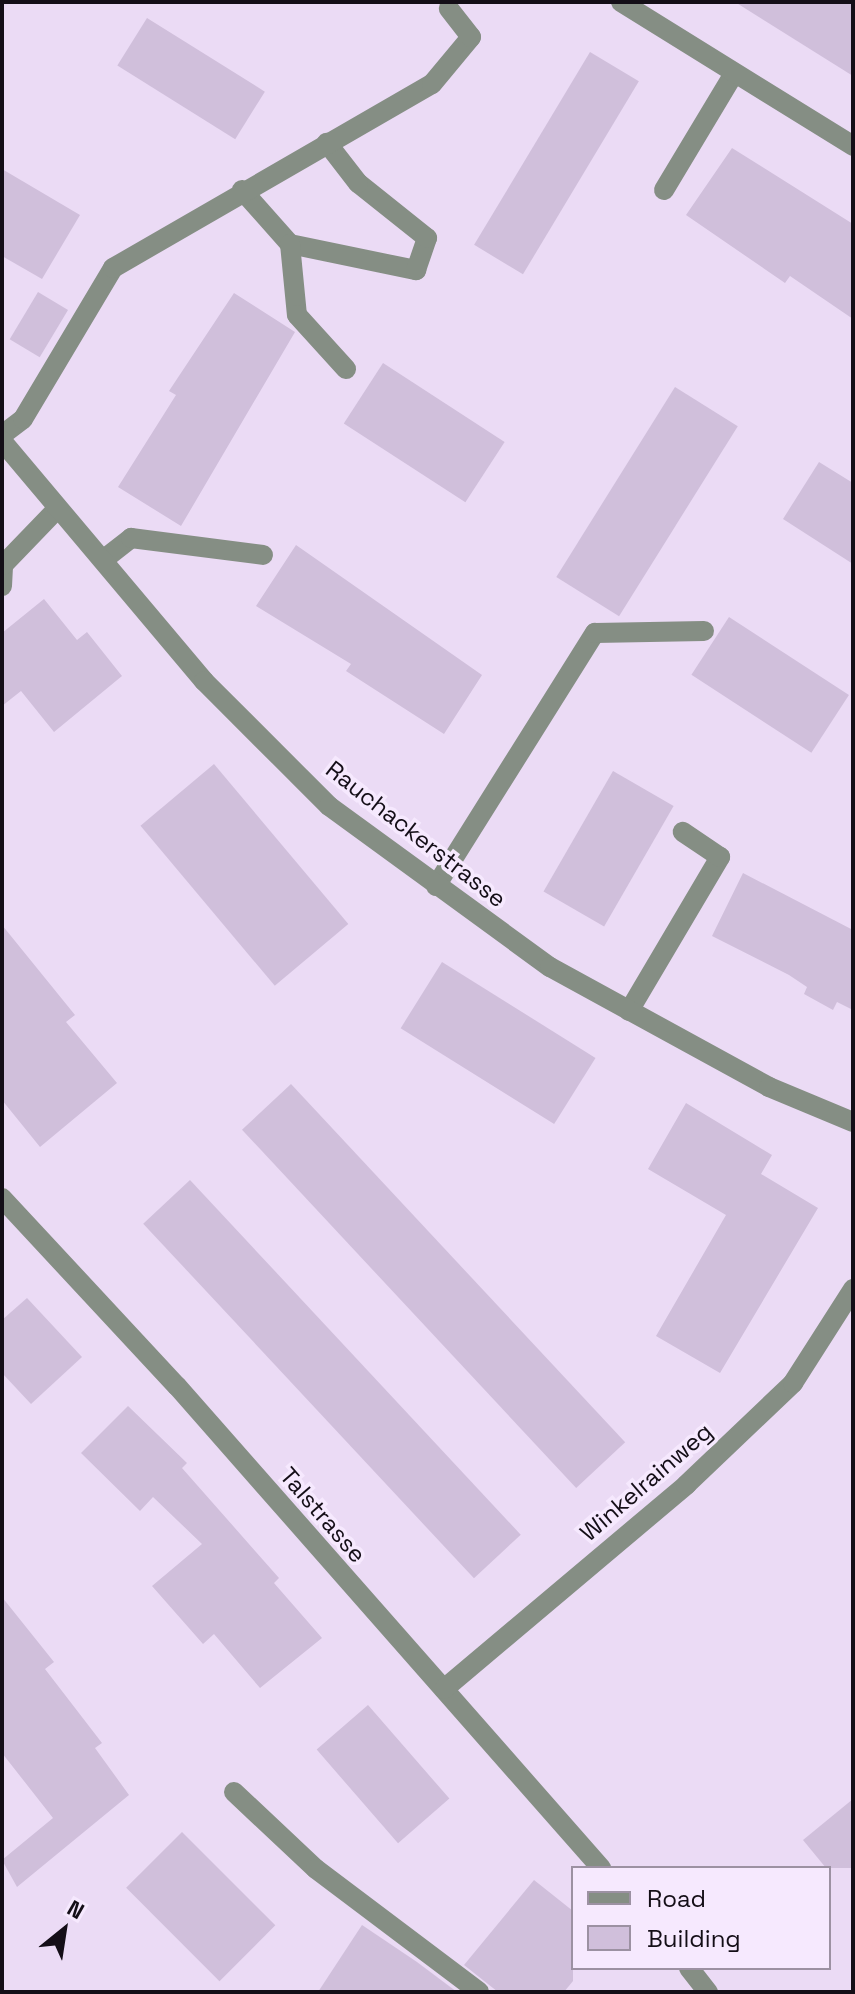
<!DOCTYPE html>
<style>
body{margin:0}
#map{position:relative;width:855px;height:1994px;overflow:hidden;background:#ebdbf5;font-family:"Space Grotesk",sans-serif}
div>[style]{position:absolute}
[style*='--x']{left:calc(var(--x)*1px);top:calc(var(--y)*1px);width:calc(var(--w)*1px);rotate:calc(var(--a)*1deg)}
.building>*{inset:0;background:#d0bfdb;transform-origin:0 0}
.lane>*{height:20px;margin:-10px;padding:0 10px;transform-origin:10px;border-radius:10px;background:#858e84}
.street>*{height:20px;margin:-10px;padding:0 10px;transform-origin:10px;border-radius:10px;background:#858e84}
span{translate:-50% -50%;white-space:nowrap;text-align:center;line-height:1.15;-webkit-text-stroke:7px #f6e9fe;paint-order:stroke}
.street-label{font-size:24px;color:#140e17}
.frame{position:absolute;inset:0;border:4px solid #140e17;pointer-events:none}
.legend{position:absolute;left:571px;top:1866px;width:260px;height:104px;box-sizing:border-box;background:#f6e9fe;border:2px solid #9c91a2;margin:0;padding:10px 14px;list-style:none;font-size:24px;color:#140e17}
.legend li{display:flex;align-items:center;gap:16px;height:40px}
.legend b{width:40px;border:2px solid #9c91a2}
.north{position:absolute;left:24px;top:1890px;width:80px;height:80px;-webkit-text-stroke:6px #f6e9fe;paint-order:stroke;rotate:30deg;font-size:22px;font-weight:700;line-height:32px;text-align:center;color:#140e17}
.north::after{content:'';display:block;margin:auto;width:28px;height:36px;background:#140e17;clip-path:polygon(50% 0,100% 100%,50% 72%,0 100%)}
</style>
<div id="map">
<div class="building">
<div style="clip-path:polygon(735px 2px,853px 2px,853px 76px)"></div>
<div style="left:147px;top:18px;width:139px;height:56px;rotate:32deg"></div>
<div style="left:590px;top:52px;width:57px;height:225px;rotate:31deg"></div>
<div style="clip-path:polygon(732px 148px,853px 224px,853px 319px,790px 276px,785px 283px,686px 215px)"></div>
<div style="clip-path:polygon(2px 169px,80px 215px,42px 279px,2px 256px)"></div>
<div style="left:38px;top:292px;width:35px;height:55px;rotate:31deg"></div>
<div style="clip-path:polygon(234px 293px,295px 332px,181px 526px,118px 487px,176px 395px,169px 391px)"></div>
<div style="left:383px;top:363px;width:145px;height:72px;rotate:33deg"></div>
<div style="left:675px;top:387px;width:74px;height:224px;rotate:32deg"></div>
<div style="clip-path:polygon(819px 462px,853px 483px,853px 564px,783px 519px)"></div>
<div style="clip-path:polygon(296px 545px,482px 675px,444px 734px,346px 671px,351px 664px,256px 606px)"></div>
<div style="clip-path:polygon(44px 599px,77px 640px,87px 632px,122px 676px,54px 732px,21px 691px,2px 706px,2px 633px)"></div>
<div style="left:729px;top:617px;width:143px;height:69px;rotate:33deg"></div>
<div style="left:214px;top:764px;width:209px;height:96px;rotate:50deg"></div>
<div style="left:613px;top:771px;width:70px;height:139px;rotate:30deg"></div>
<div style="clip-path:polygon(743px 873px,853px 930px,853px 1010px,837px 1002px,833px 1010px,804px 994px,807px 987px,789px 975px,712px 936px)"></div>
<div style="clip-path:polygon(2px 925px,75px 1015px,66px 1022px,117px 1083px,40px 1147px,2px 1100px)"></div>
<div style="left:442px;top:962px;width:181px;height:78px;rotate:32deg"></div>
<div style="left:291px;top:1084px;width:490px;height:67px;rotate:47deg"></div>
<div style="clip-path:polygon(686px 1103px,772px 1155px,761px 1174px,818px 1208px,720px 1373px,656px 1336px,726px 1215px,648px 1169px)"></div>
<div style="left:190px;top:1180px;width:485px;height:64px;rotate:47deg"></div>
<div style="clip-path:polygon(27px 1298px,82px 1357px,31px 1404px,2px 1373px,2px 1320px)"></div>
<div style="clip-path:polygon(128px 1406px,187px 1463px,182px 1468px,279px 1578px,274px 1583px,322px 1638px,260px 1688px,214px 1634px,203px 1644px,152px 1586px,202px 1544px,153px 1497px,140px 1511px,81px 1453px)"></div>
<div style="clip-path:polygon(2px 1597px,54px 1662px,45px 1669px,102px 1743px,95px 1748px,129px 1795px,17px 1887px,2px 1860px,53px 1818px,2px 1753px)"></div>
<div style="left:368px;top:1705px;width:124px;height:68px;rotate:49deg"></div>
<div style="clip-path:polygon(853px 1799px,853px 1868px,826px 1868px,803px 1840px)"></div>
<div style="left:182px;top:1832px;width:132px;height:79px;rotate:45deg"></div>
<div style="clip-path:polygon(534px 1880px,573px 1911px,573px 1981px,564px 1992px,498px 1992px,464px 1965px)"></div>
<div style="clip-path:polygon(362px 1925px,417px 1962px,457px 1992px,318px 1992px)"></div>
</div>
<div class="lane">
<div style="--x:242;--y:190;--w:72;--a:48.4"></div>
<div style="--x:290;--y:244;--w:129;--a:11.7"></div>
<div style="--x:416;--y:270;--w:34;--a:-71"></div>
<div style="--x:427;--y:238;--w:88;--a:-141.4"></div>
<div style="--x:358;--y:183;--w:51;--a:-127.8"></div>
<div style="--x:664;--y:190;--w:134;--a:-59"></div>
<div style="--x:290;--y:244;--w:71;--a:84.4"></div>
<div style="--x:297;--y:315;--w:73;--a:47.8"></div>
<div style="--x:2;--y:435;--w:26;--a:-37"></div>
<div style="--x:23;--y:419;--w:176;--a:-59.2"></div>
<div style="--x:113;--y:268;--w:368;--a:-30"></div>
<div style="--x:432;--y:84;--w:61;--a:-50.3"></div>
<div style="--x:471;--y:37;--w:36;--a:-128"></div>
<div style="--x:103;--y:560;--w:36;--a:-38"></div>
<div style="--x:131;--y:538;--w:133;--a:7.3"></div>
<div style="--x:2;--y:586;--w:21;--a:-87"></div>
<div style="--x:3;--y:565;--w:79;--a:-46"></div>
<div style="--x:436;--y:886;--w:299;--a:-57.9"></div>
<div style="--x:595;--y:633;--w:109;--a:-1.1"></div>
<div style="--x:629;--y:1011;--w:179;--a:-59.4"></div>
<div style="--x:720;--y:857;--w:45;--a:-146"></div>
<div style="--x:234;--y:1792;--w:112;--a:43.2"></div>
<div style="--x:316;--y:1869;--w:204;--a:37"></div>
</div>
<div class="street">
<div style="--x:621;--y:2;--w:273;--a:31.8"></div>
<div style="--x:2;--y:441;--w:314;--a:49.9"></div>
<div style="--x:204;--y:681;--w:177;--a:45"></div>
<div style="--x:329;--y:806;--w:273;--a:36.1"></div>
<div style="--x:550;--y:967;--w:250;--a:28.7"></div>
<div style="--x:769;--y:1087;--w:91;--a:22.6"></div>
<div style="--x:2;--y:1198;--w:257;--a:47.1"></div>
<div style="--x:177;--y:1386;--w:642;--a:48.66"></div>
<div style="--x:444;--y:1689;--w:317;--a:-40.1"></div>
<div style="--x:686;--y:1485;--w:148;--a:-43.6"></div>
<div style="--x:793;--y:1383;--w:112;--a:-57.4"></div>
<div style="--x:689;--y:1968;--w:31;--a:52"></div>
</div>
<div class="street-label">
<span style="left:416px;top:834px;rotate:38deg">Rauchackerstrasse</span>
<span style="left:646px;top:1482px;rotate:-41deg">Winkelrainweg</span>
<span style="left:323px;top:1515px;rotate:49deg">Talstrasse</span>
</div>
<div class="frame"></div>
<ul class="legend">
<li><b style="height:10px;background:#858e84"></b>Road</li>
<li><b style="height:22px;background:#d0bfdb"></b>Building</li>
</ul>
<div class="north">N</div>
</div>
